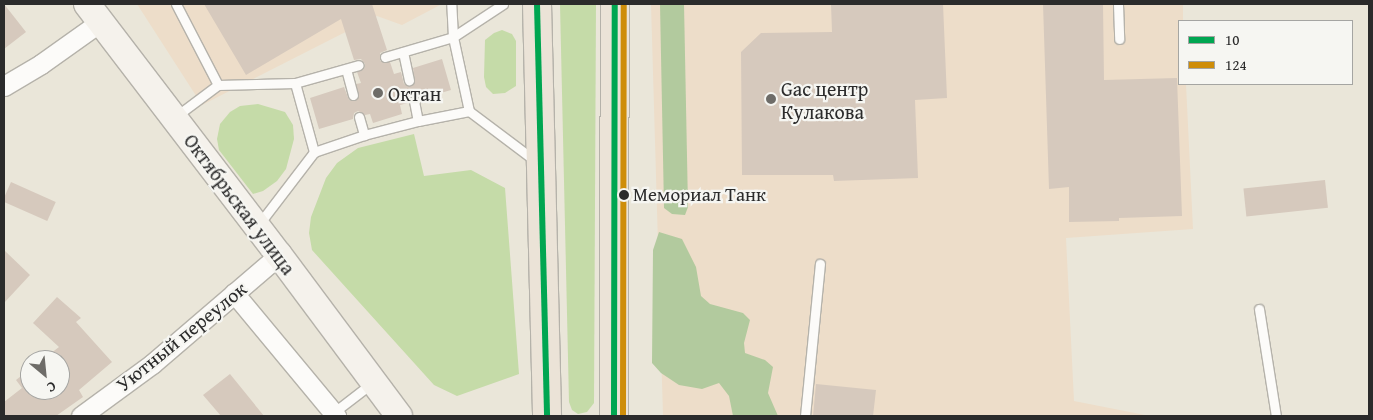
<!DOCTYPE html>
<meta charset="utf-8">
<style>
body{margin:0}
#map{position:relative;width:1373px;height:420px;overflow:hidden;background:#eae6d9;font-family:"Gentium Book Plus",serif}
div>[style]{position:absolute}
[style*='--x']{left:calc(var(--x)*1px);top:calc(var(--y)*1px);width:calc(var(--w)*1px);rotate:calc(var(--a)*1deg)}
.built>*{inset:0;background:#edddc9}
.green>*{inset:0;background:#c5dba8}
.forest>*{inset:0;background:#b2ca9e}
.building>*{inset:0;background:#d6c9bd;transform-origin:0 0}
.roads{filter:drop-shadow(1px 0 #b5b2aa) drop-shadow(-1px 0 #b5b2aa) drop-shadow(0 1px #b5b2aa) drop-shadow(0 -1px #b5b2aa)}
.lane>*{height:9px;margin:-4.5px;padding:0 4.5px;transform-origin:4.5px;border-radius:4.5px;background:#fcfbf9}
.street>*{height:19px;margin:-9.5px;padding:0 9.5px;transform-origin:9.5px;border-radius:9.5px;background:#fcfbf9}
.secondary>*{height:26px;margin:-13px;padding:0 13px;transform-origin:13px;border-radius:13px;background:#f5f2ec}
.primary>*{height:28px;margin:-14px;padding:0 14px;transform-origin:14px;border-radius:14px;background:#ebe3d7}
.bus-1>*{height:6px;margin:-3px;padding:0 3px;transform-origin:3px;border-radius:3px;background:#00a651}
.bus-2>*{height:6px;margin:-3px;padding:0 3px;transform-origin:3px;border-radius:3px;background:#ce8d09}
.dots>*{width:14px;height:14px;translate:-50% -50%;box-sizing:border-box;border:2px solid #f6f6f2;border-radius:50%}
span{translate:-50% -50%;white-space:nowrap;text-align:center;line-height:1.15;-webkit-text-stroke:4.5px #f6f6f2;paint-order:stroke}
.bus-label{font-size:19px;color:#2b2b2b}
.left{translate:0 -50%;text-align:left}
.poi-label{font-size:20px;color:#2b2b2b}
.street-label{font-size:20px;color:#2b2b2b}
.frame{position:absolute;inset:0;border:5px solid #2b2b2b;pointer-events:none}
.legend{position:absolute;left:1178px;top:20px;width:175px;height:65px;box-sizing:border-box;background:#f6f6f2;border:1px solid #a5a5a2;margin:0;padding:6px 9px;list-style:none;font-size:15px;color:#2b2b2b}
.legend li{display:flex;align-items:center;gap:10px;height:25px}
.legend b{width:25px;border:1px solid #a5a5a2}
.north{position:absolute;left:20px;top:350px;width:50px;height:50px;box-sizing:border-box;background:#f6f6f2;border:1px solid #a5a5a2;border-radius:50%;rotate:152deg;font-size:14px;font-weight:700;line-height:20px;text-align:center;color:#2b2b2b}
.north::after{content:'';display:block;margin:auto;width:18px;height:22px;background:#6e6c68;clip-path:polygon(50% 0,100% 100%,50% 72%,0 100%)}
</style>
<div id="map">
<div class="built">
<div style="clip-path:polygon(137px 4px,442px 4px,402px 25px,377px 16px,202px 105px)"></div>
<div style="clip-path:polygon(651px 4px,1183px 4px,1183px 21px,1179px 21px,1179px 84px,1186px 84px,1193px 229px,1066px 238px,1074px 401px,1150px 416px,663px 416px)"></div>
</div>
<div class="green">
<div style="clip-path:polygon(560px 4px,596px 4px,594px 403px,587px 412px,578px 414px,572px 410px,569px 402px)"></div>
<div style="clip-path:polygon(502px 30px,512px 34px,516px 41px,516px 86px,505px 93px,493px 94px,486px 87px,484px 77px,485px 40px,494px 33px)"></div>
<div style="clip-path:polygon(258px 104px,285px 112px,293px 125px,294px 139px,286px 169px,277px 181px,263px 191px,253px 194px,219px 150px,217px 139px,220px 124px,230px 112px,240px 106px)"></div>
<div style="clip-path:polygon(414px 134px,424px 176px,471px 170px,505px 188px,519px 374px,457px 396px,434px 385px,312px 250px,309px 233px,311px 217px,326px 178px,337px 163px,358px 148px)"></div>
</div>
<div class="forest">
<div style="clip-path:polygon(660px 4px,684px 4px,688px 207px,685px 215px,672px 214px,664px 208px)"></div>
<div style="clip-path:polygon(659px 232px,682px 239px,696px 267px,701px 296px,710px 304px,743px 313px,750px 320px,744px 343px,745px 353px,765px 360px,773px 367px,768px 393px,778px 416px,733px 416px,729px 396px,719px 383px,702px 389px,679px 385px,661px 373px,652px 363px,653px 250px)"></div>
</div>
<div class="building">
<div style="clip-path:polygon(4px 4px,26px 32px,4px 49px)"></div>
<div style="clip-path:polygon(204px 4px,372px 4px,387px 50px,380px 53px,380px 61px,390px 62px,394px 74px,401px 72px,404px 84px,410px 86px,415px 81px,413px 68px,442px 59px,451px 90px,420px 99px,412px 95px,408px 103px,400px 105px,402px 114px,373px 123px,370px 114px,365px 115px,358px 111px,354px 113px,353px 119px,319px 129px,310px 98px,344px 87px,349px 100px,355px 101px,359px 96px,356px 84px,361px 83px,357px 72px,364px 69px,365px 64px,361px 59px,354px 60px,341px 19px,246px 75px)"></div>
<div style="clip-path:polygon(831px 4px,943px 4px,947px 98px,915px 100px,918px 178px,834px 181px,833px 175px,742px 175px,741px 52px,761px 33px,832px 32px)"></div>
<div style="clip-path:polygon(1043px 4px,1103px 4px,1104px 80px,1177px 78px,1182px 216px,1119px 218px,1119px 221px,1069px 222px,1069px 187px,1049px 189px)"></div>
<div style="left:1325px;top:180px;width:28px;height:82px;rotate:84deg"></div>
<div style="left:11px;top:182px;width:49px;height:21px;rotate:24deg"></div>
<div style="clip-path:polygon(4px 250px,30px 275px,4px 303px)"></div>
<div style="clip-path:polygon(57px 297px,81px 318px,76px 322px,112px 362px,79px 390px,83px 397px,56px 416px,4px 416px,4px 402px,22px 388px,16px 380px,30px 369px,30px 390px,60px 390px,60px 360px,42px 360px,59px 347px,33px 323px)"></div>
<div style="clip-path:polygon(230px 374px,264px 416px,221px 416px,203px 395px)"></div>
<div style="clip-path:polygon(816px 384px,876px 390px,873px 416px,813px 416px)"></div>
</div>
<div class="roads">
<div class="lane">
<div style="--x:176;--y:4;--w:91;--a:62.6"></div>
<div style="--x:1118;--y:4;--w:35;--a:88"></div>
<div style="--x:403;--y:52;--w:29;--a:78"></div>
<div style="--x:385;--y:57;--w:71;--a:-16.4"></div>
<div style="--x:453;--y:37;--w:33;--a:-93"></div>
<div style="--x:346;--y:69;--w:27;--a:75"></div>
<div style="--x:295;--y:83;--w:66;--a:-15.7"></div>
<div style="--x:414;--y:101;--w:20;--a:79"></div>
<div style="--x:469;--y:111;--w:76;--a:-102.2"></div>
<div style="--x:453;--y:37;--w:60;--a:-33.4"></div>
<div style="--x:175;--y:117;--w:54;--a:-36.7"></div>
<div style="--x:218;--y:85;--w:77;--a:-1.5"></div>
<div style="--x:295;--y:83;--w:72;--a:74.6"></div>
<div style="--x:359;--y:117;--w:19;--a:74"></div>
<div style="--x:259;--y:224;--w:91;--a:-52.6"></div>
<div style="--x:314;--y:152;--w:53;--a:-18.8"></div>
<div style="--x:364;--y:135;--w:56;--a:-14.5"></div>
<div style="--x:418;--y:121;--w:52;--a:-11.1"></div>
<div style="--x:469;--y:111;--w:85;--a:36.9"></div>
<div style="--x:1259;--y:309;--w:108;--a:81"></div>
<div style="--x:333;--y:413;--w:49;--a:-37.6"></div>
<div style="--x:805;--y:416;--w:153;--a:-84.4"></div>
</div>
<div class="street">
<div style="--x:4;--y:86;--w:43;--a:-30.7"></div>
<div style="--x:41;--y:64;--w:72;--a:-35.4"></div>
<div style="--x:234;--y:293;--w:160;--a:50.3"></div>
<div style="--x:81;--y:416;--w:88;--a:-36.2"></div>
<div style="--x:152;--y:364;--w:167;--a:-40.6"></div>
</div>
<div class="secondary">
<div style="--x:87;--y:4;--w:316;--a:52.6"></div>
<div style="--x:279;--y:255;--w:201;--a:53.3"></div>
</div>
<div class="primary">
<div style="--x:537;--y:4;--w:412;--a:88.6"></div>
<div style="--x:614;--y:416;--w:412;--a:-89.9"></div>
</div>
</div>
<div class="bus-1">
<div style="--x:537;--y:4;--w:412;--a:88.6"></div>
<div style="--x:614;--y:416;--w:412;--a:-89.9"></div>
</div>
<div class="bus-2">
<div style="--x:623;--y:416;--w:412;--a:-89.9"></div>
</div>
<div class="dots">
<div style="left:378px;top:93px;background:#6e6c68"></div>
<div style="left:771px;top:99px;background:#6e6c68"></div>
<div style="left:624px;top:195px;background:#2b2b2b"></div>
</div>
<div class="bus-label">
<span class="left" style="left:633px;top:195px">Мемориал Танк</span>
</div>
<div class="poi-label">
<span class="left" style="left:781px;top:100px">Gac центр<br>Кулакова</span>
<span class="left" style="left:388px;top:93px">Октан</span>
</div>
<div class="street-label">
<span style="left:240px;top:204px;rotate:53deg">Октябрьская улица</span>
<span style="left:181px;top:336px;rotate:-39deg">Уютный переулок</span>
</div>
<div class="frame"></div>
<ul class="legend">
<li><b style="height:6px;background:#00a651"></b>10</li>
<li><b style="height:6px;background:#ce8d09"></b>124</li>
</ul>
<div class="north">С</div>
</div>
